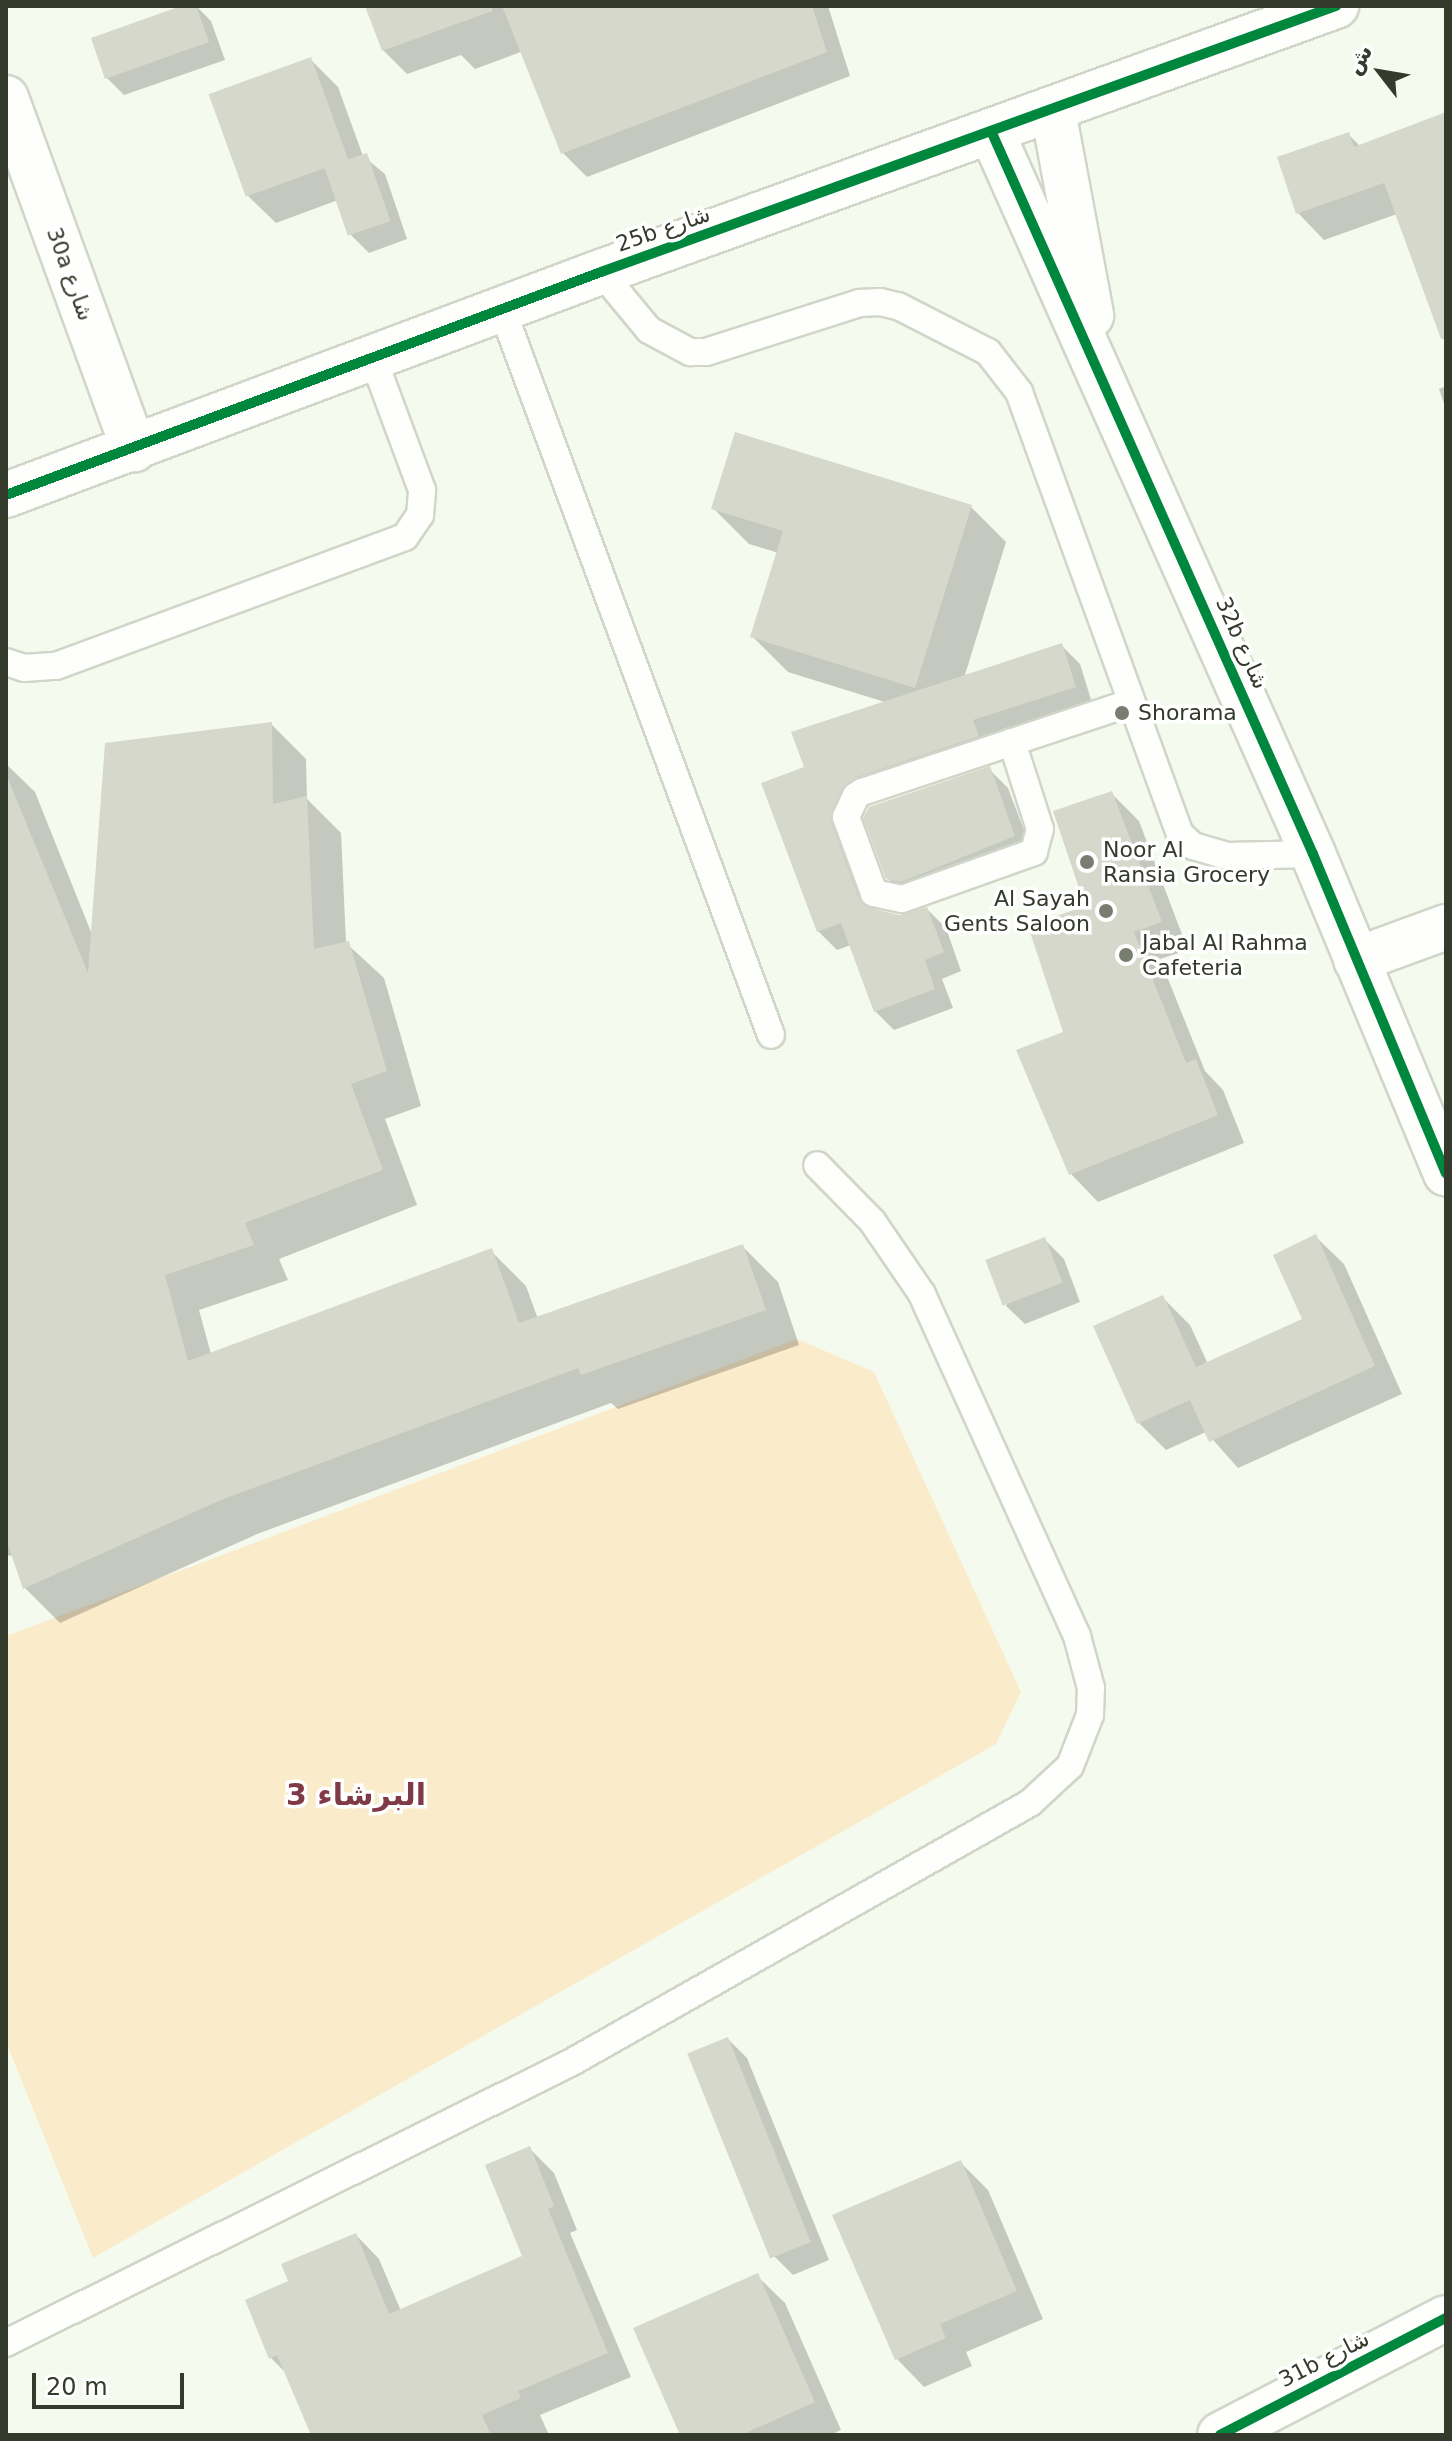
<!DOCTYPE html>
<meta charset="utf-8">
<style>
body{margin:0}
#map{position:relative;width:1452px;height:2441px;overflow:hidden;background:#f5faee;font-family:"DejaVu Sans","Noto Naskh Arabic",sans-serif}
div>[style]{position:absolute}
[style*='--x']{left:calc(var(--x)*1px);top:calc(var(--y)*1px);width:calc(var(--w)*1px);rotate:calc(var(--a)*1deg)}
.green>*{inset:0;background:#faeccb}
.shadow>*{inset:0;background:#0003}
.building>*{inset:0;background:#d6d8cb;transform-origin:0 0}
.roads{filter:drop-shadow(2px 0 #d0d6c8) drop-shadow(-2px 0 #d0d6c8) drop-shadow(0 2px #d0d6c8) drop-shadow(0 -2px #d0d6c8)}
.service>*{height:26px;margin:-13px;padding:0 13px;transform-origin:13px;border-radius:13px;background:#fefefc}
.minor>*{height:44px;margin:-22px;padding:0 22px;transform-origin:22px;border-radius:22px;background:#fefefc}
.cycleway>*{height:10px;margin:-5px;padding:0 5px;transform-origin:5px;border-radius:5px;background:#00873e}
.dots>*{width:22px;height:22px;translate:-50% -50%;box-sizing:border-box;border:4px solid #fff;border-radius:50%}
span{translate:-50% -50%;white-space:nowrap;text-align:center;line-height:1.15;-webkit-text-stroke:7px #fff;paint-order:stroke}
.street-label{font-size:22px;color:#343a2c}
.poi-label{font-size:22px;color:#343a2c}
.left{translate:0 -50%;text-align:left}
.right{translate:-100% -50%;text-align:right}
.district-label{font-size:30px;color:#803947;font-weight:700}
.frame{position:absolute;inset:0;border:8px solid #343a2c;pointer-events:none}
.north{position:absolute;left:1340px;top:32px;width:80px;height:80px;-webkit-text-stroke:6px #fff;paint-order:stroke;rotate:301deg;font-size:22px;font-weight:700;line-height:32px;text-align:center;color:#343a2c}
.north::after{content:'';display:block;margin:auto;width:28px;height:36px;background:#343a2c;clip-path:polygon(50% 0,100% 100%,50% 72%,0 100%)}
.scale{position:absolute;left:32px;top:2373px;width:152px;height:36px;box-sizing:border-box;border:4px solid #343a2c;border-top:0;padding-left:10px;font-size:24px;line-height:28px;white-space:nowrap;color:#343a2c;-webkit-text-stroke:6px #fff;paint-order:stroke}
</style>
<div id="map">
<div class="green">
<div style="clip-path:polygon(797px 1339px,874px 1372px,1021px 1692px,996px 1744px,93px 2258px,6px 2042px,6px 1636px)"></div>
</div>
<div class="shadow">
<div style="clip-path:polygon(187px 6px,196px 6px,211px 21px,225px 60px,124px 95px,107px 78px)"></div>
<div style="clip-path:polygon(367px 6px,828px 6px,850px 76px,587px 177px,563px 153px,523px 51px,475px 69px,461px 55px,407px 74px,383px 50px)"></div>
<div style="clip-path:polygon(310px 59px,338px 87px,363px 156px,385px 174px,407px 239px,369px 253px,350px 234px,338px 200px,276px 223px,248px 196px)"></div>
<div style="clip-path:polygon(1446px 114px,1446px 346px,1397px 214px,1324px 240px,1298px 213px,1279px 158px,1348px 134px,1360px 146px)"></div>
<div style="clip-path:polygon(1446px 386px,1446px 409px,1439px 389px)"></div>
<div style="clip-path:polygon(971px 507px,1006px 542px,964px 678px,1062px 646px,1080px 664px,1093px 706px,872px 797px,850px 830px,849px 843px,875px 910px,899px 917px,927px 909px,946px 928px,961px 971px,942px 979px,953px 1008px,894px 1030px,875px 1011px,851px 945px,837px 950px,818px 931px,806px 769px,888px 703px,788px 672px,752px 636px,779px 553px,749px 544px,714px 509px)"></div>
<div style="clip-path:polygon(271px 724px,306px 759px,307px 799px,341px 833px,346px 943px,384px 978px,421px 1106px,385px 1119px,417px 1205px,279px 1259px,288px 1280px,199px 1310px,211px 1354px,491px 1251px,526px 1286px,538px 1319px,743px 1247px,778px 1282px,799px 1345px,618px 1409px,611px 1403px,257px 1534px,60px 1623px,25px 1588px,14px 1555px,6px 1556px,6px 764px,35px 792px,93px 937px)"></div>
<div style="clip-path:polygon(989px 769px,1008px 788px,1033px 854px,907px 898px,888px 878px)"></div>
<div style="clip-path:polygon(1111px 793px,1139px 821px,1188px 950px,1160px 959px,1205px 1071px,1223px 1090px,1244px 1143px,1098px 1202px,1071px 1174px,1066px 1033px)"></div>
<div style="clip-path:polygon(1316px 1237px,1344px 1264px,1402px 1394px,1238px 1468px,1206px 1432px,1166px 1450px,1139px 1423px,1162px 1297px,1190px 1325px,1208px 1364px,1304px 1320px)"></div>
<div style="clip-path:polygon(1045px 1240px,1064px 1259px,1080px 1302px,1025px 1324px,1006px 1306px)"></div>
<div style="clip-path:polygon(728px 2039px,747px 2058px,829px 2260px,793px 2275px,774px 2256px)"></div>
<div style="clip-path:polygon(530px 2149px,554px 2173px,577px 2230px,570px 2233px,631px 2377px,540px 2415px,549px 2435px,313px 2435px,288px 2375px,271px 2358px,291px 2282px,356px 2235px,379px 2259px,401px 2311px,525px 2257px)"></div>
<div style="clip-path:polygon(960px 2162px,988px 2190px,1043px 2319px,966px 2352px,972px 2366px,924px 2387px,897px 2359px)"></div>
<div style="clip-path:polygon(757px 2276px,785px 2303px,841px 2430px,830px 2435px,682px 2435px)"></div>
</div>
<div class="building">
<div style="clip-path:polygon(181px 6px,196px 6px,209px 42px,105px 79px,91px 38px)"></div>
<div style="clip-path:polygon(365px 6px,492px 6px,492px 11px,382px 51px)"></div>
<div style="clip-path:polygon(502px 6px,812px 6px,827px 52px,561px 154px)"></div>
<div style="left:311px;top:57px;width:109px;height:109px;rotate:70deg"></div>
<div style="clip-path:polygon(1446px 112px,1446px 338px,1441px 339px,1384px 183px,1296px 214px,1277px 157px,1349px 132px,1354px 147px)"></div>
<div style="left:367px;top:153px;width:72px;height:45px;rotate:71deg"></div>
<div style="clip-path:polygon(735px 432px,972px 505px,915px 688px,750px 637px,783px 531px,711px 509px)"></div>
<div style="clip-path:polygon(1062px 643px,1076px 687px,973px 720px,979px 736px,857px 777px,842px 789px,831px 822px,859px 899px,870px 908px,899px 915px,927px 907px,944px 952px,925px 960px,935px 989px,874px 1012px,841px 923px,817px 932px,761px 783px,804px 767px,791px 732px)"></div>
<div style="clip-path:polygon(272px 722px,273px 804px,307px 796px,314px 949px,349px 941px,387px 1071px,351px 1084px,383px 1170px,245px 1223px,254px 1245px,165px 1275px,188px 1361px,492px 1248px,519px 1323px,743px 1244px,766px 1310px,581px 1375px,578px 1368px,221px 1500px,23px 1589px,6px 1539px,6px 774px,88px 973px,105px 743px)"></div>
<div style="clip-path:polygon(990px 766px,1015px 836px,901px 882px,886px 879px,863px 818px,869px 807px)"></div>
<div style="clip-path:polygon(1112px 791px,1162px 922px,1134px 932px,1186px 1063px,1196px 1059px,1218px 1115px,1069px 1175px,1016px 1050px,1063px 1032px,1028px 926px,1085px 906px,1053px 811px)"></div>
<div style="clip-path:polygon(1316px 1234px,1375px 1366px,1209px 1442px,1190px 1400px,1137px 1424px,1093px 1326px,1163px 1295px,1196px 1367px,1302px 1319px,1273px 1255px)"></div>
<div style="left:1045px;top:1237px;width:49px;height:64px;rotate:69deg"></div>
<div style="left:728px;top:2037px;width:221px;height:44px;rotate:68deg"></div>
<div style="clip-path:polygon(530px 2146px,554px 2206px,548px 2209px,608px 2353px,518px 2391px,521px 2398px,482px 2415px,491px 2435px,311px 2435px,277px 2355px,269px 2359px,245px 2300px,288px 2281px,281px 2264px,356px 2233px,389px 2314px,522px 2256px,485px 2165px)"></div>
<div style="clip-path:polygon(961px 2160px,1017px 2291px,940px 2324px,946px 2338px,895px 2360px,832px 2215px)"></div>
<div style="clip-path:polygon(758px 2273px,815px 2402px,741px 2435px,680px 2435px,633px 2328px)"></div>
</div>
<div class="roads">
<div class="service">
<div style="--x:601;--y:272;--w:75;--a:50.4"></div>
<div style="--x:649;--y:330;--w:47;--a:28.2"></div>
<div style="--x:690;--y:352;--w:16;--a:0"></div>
<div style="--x:706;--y:352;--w:162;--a:-17.7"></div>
<div style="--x:860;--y:303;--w:20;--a:-3"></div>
<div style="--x:880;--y:302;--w:18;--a:13"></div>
<div style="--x:898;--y:306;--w:101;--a:27.1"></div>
<div style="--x:988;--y:352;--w:51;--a:52.2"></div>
<div style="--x:1019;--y:392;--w:470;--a:70"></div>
<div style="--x:1180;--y:834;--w:18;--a:43"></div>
<div style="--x:1193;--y:846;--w:35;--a:16"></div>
<div style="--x:1227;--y:856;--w:86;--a:-1.3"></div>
<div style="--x:502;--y:309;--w:774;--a:69.67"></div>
<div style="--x:6;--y:662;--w:19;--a:18"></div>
<div style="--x:24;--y:668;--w:32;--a:-4"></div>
<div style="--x:56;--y:666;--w:372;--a:-20.3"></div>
<div style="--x:405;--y:537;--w:27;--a:-56"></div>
<div style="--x:420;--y:515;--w:25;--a:-85"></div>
<div style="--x:422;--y:490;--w:141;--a:-110.4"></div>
<div style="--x:1012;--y:742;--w:91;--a:72.2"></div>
<div style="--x:1040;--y:829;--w:24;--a:105"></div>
<div style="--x:1034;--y:852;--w:140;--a:160.4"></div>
<div style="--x:902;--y:899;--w:29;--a:-168"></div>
<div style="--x:874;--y:893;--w:81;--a:-110.2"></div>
<div style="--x:846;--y:817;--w:23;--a:-65"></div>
<div style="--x:856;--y:796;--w:7;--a:-34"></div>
<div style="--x:862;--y:792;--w:281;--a:-18.4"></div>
<div style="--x:6;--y:2343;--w:632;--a:-26.4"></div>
<div style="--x:572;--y:2062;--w:526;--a:-29.49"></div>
<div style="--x:1030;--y:1803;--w:54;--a:-42.8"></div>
<div style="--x:1070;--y:1766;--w:55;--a:-68.6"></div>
<div style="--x:1090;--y:1715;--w:27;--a:-88"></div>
<div style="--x:1091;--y:1688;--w:54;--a:-105.1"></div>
<div style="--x:1077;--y:1636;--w:375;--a:-114.4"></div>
<div style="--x:922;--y:1294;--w:88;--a:-124.4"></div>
<div style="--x:872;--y:1221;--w:78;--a:-134.5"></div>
</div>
<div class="minor">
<div style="--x:6;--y:98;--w:374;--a:70"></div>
<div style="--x:1053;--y:111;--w:208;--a:79.4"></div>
<div style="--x:992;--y:133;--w:789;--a:66"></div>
<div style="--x:1313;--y:854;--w:346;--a:67.4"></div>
<div style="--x:6;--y:495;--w:635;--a:-20.55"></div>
<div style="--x:601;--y:272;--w:782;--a:-19.9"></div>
<div style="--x:1356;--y:960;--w:96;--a:-20.1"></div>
<div style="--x:1220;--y:2435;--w:254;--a:-27.4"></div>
</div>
</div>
<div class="cycleway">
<div style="--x:992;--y:133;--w:789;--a:66"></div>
<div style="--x:1313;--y:854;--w:346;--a:67.4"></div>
<div style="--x:6;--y:495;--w:635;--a:-20.55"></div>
<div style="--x:601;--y:272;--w:782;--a:-19.9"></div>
<div style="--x:1220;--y:2435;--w:254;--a:-27.4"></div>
</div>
<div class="dots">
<div style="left:1122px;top:713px;background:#787d70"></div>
<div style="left:1087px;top:862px;background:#787d70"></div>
<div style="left:1106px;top:911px;background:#787d70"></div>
<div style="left:1126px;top:955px;background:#787d70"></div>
</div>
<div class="street-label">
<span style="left:663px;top:229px;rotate:-19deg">25b شارع</span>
<span style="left:70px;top:274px;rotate:70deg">30a شارع</span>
<span style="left:1242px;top:643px;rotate:66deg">32b شارع</span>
<span style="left:1324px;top:2359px;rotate:-27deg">31b شارع</span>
</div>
<div class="poi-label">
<span class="left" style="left:1138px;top:713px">Shorama</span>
<span class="left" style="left:1103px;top:862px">Noor Al<br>Ransia Grocery</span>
<span class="right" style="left:1090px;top:911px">Al Sayah<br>Gents Saloon</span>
<span class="left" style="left:1142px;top:955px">Jabal Al Rahma<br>Cafeteria</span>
</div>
<div class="district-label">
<span style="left:356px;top:1795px">البرشاء 3</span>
</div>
<div class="frame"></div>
<div class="north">ش</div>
<div class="scale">20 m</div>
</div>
